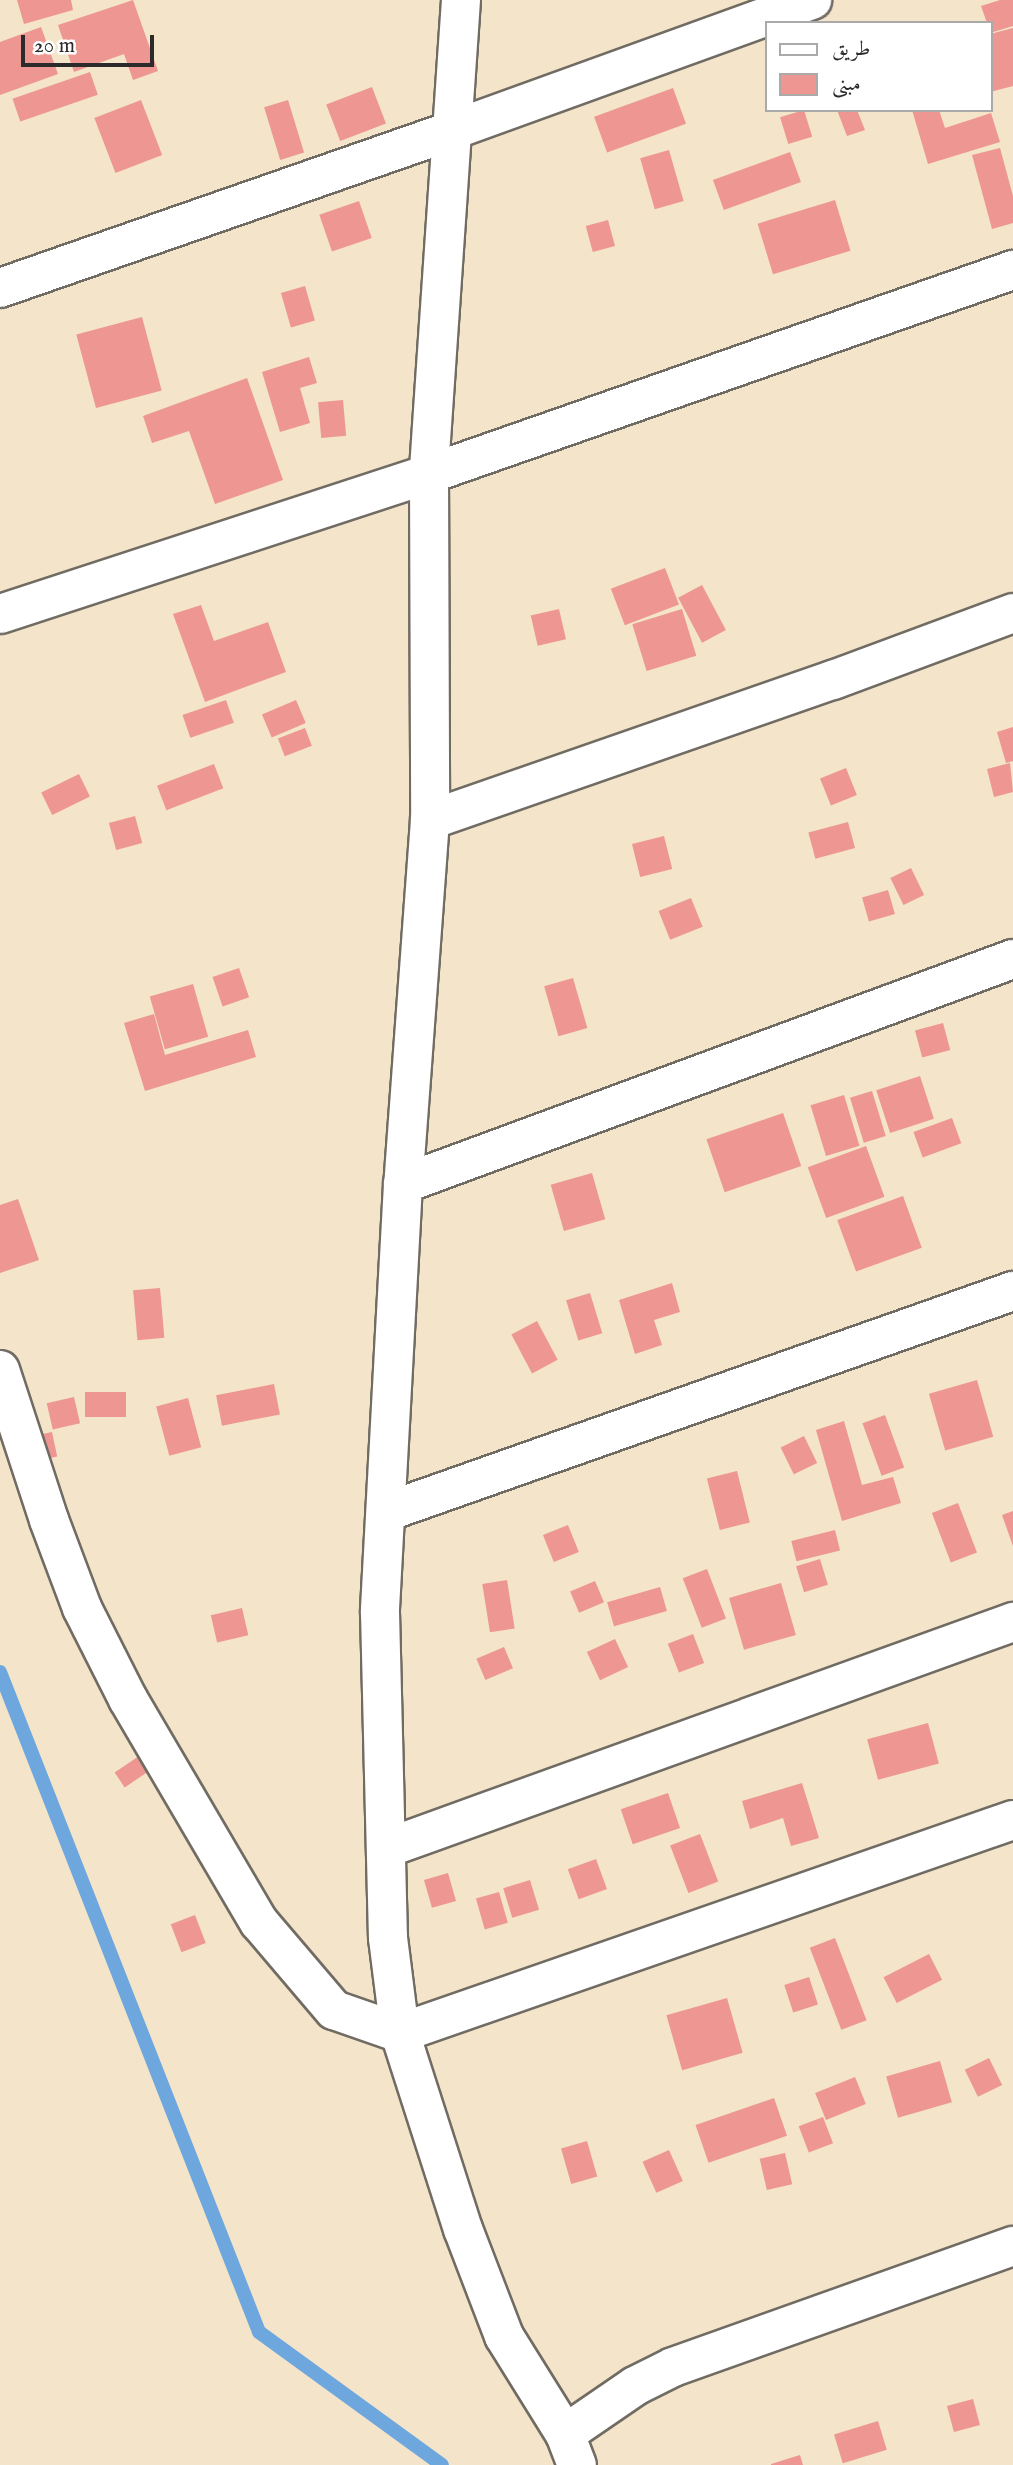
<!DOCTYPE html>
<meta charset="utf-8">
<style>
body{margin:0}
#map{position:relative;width:1013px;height:2465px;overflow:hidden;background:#f3e4ca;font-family:"IM FELL English",Amiri,serif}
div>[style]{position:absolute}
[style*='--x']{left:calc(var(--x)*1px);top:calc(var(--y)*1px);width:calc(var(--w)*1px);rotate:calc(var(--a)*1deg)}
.stream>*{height:14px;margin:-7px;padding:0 7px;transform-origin:7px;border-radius:7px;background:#6ea7de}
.building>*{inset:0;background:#ee9692;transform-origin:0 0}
.roads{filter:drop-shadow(2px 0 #716c63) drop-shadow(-2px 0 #716c63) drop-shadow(0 2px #716c63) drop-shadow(0 -2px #716c63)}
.street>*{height:38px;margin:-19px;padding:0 19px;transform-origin:19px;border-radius:19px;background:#fff}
span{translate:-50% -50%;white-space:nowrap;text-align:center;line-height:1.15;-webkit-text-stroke:6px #fff;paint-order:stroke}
.legend{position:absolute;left:765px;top:21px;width:228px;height:91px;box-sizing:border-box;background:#fff;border:2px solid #aaa;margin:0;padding:9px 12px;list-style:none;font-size:21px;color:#2b2b2b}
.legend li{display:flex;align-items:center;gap:14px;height:35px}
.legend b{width:35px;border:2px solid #aaa}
.scale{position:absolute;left:21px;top:35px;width:133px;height:32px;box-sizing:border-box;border:4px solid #2b2b2b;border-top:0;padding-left:9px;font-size:21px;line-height:24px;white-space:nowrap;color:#2b2b2b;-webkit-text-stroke:5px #fff;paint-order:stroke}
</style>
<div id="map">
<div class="stream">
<div style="--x:0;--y:1672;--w:709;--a:68.57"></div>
<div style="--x:259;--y:2332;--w:226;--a:36"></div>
</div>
<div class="building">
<div style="clip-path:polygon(17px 0,71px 0,73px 10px,24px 24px)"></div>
<div style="clip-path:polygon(133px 0,158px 71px,133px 80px,124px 54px,74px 72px,58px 25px)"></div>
<div style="clip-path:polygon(1000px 0,1013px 0,1013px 26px,990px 33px,990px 23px,987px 23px,981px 6px)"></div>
<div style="clip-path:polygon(41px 27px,58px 74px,0 95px,0 42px)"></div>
<div style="clip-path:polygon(1013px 28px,1013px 86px,990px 92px,990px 34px)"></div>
<div style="left:90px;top:72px;width:24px;height:82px;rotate:71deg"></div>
<div style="left:372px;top:87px;width:39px;height:49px;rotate:69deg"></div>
<div style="left:673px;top:88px;width:38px;height:84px;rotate:70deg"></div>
<div style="left:141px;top:100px;width:59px;height:50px;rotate:69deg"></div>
<div style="left:288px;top:100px;width:55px;height:25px;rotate:73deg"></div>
<div style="left:804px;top:110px;width:28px;height:25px;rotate:73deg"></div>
<div style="clip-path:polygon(837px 110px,857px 110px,865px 130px,847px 136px)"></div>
<div style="clip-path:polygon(912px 110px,939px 110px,945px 128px,991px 113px,1000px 142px,928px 164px)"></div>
<div style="clip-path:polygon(1000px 148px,1013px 196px,1013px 223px,992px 229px,972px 155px)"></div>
<div style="left:669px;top:150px;width:53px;height:30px;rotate:74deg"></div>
<div style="left:790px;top:152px;width:32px;height:82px;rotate:70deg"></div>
<div style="left:835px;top:200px;width:53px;height:81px;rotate:73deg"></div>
<div style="left:359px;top:201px;width:39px;height:42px;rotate:71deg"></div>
<div style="left:608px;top:220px;width:27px;height:23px;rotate:75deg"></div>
<div style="left:305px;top:286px;width:36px;height:25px;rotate:74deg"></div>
<div style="left:142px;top:317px;width:76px;height:68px;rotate:75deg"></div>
<div style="clip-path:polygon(309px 357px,317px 383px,300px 388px,310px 423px,280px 432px,262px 372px)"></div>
<div style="clip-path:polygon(247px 378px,283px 480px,215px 504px,189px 431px,152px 443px,143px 416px)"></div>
<div style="left:343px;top:400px;width:36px;height:25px;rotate:85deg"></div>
<div style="left:665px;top:568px;width:39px;height:58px;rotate:69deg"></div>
<div style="left:702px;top:585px;width:51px;height:27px;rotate:62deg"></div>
<div style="clip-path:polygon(201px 605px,214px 641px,268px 622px,286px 672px,205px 702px,173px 614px)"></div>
<div style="left:559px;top:609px;width:31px;height:29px;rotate:77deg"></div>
<div style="left:682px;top:609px;width:49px;height:52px;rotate:73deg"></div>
<div style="left:226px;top:700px;width:24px;height:46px;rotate:71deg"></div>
<div style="left:296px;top:700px;width:25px;height:37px;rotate:67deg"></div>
<div style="clip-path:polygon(1013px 727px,1013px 761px,1006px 763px,997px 732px)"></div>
<div style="left:305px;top:728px;width:19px;height:29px;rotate:69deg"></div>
<div style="clip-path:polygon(1010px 763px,1013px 792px,994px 797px,987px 769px)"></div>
<div style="left:214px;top:764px;width:26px;height:61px;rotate:69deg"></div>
<div style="left:846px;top:768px;width:29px;height:28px;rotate:68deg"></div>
<div style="left:79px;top:774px;width:25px;height:42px;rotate:64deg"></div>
<div style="left:135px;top:816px;width:28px;height:27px;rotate:75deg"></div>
<div style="left:848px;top:822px;width:27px;height:41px;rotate:75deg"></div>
<div style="left:664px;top:836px;width:34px;height:33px;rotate:76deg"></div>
<div style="left:911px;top:868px;width:30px;height:23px;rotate:64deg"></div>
<div style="left:888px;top:890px;width:25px;height:27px;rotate:74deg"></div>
<div style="left:691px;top:898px;width:31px;height:35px;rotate:68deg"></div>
<div style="left:239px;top:968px;width:31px;height:28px;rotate:71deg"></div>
<div style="left:573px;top:978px;width:52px;height:30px;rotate:74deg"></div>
<div style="left:193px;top:984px;width:55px;height:45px;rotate:74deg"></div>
<div style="clip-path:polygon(154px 1014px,165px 1055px,248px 1030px,256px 1057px,145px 1091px,124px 1023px)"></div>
<div style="left:943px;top:1023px;width:28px;height:29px;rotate:75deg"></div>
<div style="left:920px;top:1076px;width:45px;height:46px;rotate:72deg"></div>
<div style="left:872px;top:1091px;width:47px;height:23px;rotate:73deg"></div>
<div style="left:844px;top:1095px;width:53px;height:35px;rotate:73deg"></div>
<div style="left:783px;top:1113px;width:56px;height:81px;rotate:71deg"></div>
<div style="left:952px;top:1118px;width:27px;height:41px;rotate:70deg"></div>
<div style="left:866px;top:1146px;width:54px;height:62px;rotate:70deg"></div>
<div style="left:592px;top:1173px;width:48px;height:43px;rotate:74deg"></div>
<div style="left:903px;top:1196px;width:55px;height:70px;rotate:70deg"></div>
<div style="clip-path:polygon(18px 1199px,39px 1260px,0 1273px,0 1205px)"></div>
<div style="clip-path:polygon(672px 1283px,680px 1312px,654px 1320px,662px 1345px,635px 1354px,619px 1300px)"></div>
<div style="left:160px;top:1288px;width:50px;height:27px;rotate:85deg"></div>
<div style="left:590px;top:1293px;width:42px;height:25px;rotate:73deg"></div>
<div style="left:537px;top:1321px;width:44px;height:29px;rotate:62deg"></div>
<div style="left:977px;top:1380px;width:59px;height:50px;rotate:74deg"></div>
<div style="left:274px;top:1384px;width:31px;height:59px;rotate:79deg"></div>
<div style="left:126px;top:1392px;width:25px;height:41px;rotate:90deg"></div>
<div style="left:74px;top:1397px;width:27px;height:28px;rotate:77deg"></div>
<div style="left:188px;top:1398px;width:51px;height:33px;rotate:75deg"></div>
<div style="left:885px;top:1415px;width:56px;height:24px;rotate:70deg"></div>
<div style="clip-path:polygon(844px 1421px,862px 1485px,893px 1477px,901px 1503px,842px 1521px,816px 1430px)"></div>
<div style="left:52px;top:1432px;width:25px;height:30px;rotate:78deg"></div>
<div style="left:804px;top:1436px;width:30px;height:26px;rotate:64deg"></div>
<div style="left:737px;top:1471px;width:53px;height:31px;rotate:76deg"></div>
<div style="left:958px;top:1503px;width:53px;height:28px;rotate:69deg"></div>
<div style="clip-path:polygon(1013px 1511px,1013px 1546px,1002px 1515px)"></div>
<div style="left:568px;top:1525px;width:29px;height:27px;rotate:68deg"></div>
<div style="left:835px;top:1530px;width:21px;height:45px;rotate:76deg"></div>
<div style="left:820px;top:1559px;width:27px;height:25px;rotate:73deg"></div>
<div style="left:707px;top:1569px;width:53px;height:26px;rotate:69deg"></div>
<div style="left:507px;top:1580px;width:49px;height:25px;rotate:81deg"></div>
<div style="left:595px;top:1581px;width:23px;height:27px;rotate:67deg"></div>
<div style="left:781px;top:1583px;width:54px;height:54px;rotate:74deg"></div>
<div style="left:660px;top:1587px;width:25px;height:55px;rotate:74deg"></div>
<div style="left:242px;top:1608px;width:28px;height:32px;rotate:77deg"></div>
<div style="left:693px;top:1634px;width:31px;height:27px;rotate:69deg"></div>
<div style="left:615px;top:1639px;width:31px;height:31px;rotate:65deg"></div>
<div style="left:504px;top:1647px;width:23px;height:30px;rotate:67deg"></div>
<div style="left:928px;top:1723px;width:42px;height:63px;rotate:75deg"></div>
<div style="left:142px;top:1754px;width:18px;height:33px;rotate:56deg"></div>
<div style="clip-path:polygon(802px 1783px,819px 1838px,791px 1846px,783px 1818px,750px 1829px,742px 1801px)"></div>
<div style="left:668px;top:1793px;width:37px;height:50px;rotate:71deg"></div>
<div style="left:700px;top:1834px;width:51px;height:32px;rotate:69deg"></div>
<div style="left:596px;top:1859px;width:32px;height:30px;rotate:70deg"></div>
<div style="left:448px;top:1873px;width:29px;height:25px;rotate:74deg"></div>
<div style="left:530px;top:1880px;width:31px;height:28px;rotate:73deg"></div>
<div style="left:499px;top:1892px;width:32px;height:24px;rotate:74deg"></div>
<div style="left:195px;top:1915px;width:30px;height:26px;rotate:69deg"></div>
<div style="left:835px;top:1938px;width:88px;height:27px;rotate:69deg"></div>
<div style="left:929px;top:1954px;width:29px;height:51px;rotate:63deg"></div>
<div style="left:809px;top:1977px;width:29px;height:26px;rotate:72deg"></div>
<div style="left:727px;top:1998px;width:57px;height:63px;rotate:74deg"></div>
<div style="left:989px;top:2058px;width:30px;height:27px;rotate:64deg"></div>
<div style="left:940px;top:2061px;width:43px;height:56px;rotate:74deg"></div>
<div style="left:855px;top:2077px;width:29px;height:43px;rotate:68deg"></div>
<div style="left:774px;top:2098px;width:40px;height:83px;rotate:71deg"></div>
<div style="left:823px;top:2117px;width:28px;height:26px;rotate:69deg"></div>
<div style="left:587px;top:2141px;width:37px;height:27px;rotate:74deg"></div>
<div style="left:669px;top:2150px;width:34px;height:29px;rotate:66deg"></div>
<div style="left:785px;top:2153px;width:32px;height:26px;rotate:77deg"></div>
<div style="left:973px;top:2399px;width:27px;height:27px;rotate:75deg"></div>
<div style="left:878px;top:2421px;width:30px;height:46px;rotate:73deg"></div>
<div style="clip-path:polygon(800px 2455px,803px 2465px,771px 2465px,771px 2464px)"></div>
</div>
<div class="roads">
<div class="street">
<div style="--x:461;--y:0;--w:475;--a:93.9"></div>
<div style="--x:429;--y:474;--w:346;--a:89.8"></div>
<div style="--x:430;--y:820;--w:365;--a:94.2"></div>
<div style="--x:403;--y:1184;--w:429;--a:93.1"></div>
<div style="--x:380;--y:1612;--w:326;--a:88.6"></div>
<div style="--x:388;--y:1938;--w:96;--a:82.8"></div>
<div style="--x:400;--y:2033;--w:206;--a:72.2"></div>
<div style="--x:463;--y:2229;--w:115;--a:69"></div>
<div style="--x:504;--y:2336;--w:115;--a:58.1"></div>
<div style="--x:565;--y:2434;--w:33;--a:69"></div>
<div style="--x:0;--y:288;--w:480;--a:-19.2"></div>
<div style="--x:453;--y:130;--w:382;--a:-19.9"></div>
<div style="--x:0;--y:614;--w:451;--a:-18.1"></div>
<div style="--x:429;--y:474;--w:619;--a:-19.26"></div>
<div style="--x:430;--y:820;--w:427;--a:-19.2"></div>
<div style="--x:833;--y:680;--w:192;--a:-20.4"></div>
<div style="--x:403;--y:1184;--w:650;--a:-20.25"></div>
<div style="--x:0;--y:1370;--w:158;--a:71.9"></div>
<div style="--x:49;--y:1520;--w:94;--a:69.4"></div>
<div style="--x:82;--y:1608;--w:102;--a:63.2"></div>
<div style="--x:128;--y:1699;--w:259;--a:59.6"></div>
<div style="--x:259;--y:1922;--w:116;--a:49.6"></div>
<div style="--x:334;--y:2010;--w:70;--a:19.2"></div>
<div style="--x:400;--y:2033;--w:649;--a:-19.16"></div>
<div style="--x:386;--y:1512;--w:665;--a:-19.42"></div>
<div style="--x:387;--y:1848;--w:666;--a:-19.85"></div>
<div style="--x:565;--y:2434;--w:85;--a:-34.4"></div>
<div style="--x:635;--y:2386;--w:42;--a:-26.6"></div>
<div style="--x:673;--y:2367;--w:361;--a:-19.6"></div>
</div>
</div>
<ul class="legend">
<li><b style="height:9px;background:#fff"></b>طريق</li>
<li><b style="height:19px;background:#ee9692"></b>مبنى</li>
</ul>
<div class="scale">20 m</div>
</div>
